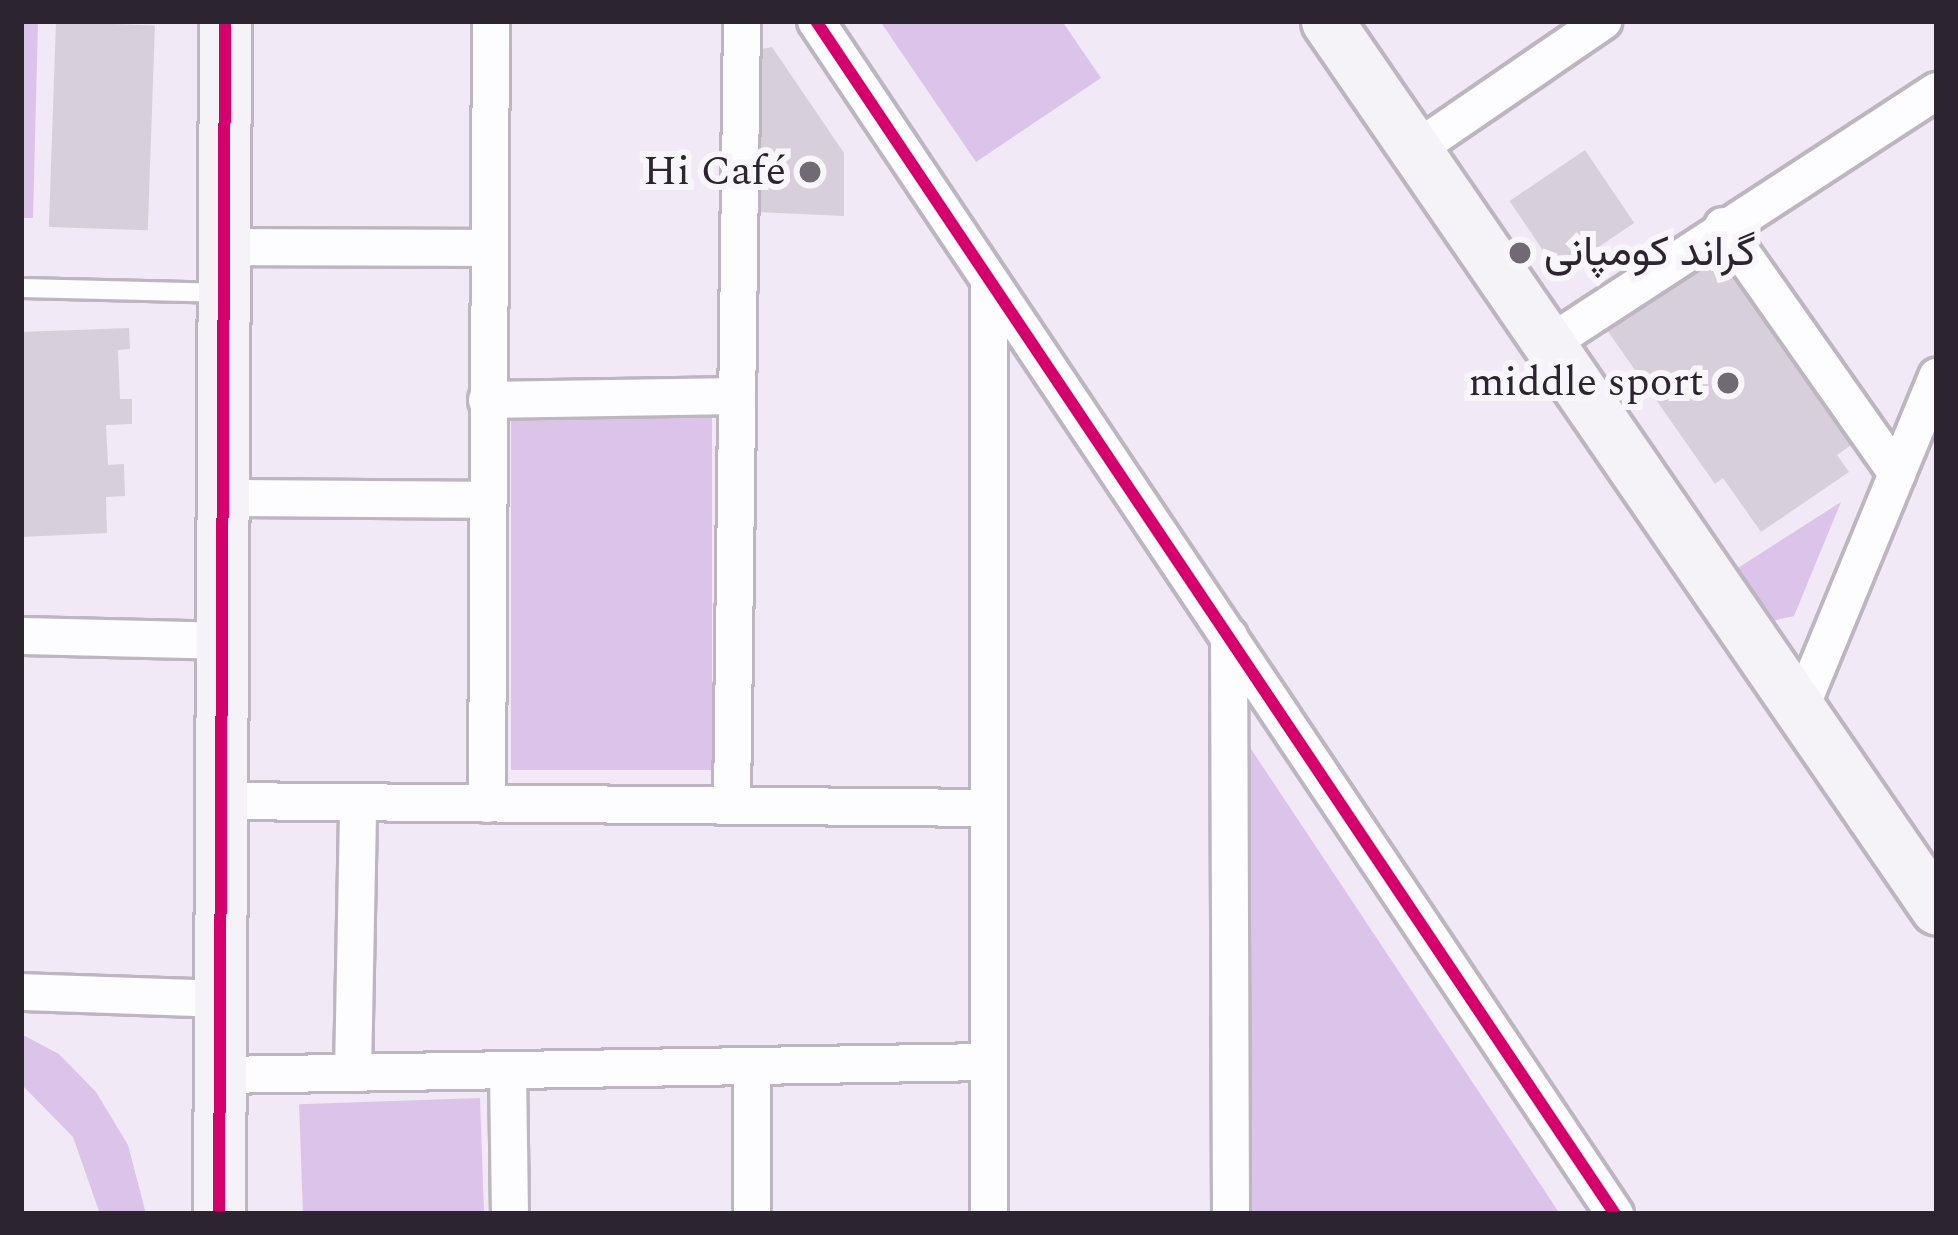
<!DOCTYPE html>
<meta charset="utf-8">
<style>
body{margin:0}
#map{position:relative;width:1958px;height:1235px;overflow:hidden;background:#f1e9f5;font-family:Spectral,Vazirmatn,serif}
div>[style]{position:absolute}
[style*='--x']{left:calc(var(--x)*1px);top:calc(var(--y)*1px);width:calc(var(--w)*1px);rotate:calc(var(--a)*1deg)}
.green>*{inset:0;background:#dcc3ea;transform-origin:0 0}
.building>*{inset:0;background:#d7d0db;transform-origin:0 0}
.roads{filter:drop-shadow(3px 0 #bdb6c1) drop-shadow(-3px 0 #bdb6c1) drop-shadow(0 3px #bdb6c1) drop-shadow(0 -3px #bdb6c1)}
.lane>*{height:18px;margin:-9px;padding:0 9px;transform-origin:9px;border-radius:9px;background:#fdfcfe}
.street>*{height:36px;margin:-18px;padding:0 18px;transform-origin:18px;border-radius:18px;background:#fdfcfe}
.secondary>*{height:51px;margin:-25.5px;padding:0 25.5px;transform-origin:25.5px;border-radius:25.5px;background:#f5f2f8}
.cycleway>*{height:12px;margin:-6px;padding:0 6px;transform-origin:6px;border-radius:6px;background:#d6006c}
.dots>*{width:33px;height:33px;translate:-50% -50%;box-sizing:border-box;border:6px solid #f8f5fb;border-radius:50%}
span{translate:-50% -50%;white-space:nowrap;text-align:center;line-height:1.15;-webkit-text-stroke:12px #f8f5fb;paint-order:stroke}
.poi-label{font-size:42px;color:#2c2530}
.right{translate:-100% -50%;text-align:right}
.left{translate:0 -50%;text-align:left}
.frame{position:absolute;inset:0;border:24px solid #2c2530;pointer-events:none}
</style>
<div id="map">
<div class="green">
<div style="clip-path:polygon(21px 21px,38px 21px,33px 218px,21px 218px)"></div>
<div style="clip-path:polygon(880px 21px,1062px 21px,1101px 78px,976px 162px)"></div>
<div style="left:712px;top:414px;width:356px;height:201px;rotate:90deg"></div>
<div style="clip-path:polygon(1841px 502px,1794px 616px,1773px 621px,1738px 568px)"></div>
<div style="clip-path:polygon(1249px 746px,1560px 1214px,1248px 1214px)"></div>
<div style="clip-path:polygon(21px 1034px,59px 1054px,96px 1092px,128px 1145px,146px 1214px,100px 1214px,73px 1137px,21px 1084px)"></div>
<div style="left:480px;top:1098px;width:116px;height:181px;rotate:88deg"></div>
</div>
<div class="building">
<div style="left:56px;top:22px;width:99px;height:205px;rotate:2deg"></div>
<div style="clip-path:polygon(772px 47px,844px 153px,844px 216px,758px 212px,761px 49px)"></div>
<div style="left:1585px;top:150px;width:88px;height:91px;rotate:56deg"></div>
<div style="clip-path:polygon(1715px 244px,1854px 443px,1837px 455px,1849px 472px,1761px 532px,1723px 478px,1715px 484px,1602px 323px)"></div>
<div style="clip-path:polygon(129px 328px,130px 349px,118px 350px,120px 399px,132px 399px,132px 424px,106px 425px,108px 465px,124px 464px,125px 496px,106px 497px,107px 533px,21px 537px,21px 332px)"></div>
</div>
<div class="roads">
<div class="lane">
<div style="--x:21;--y:288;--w:198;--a:1.4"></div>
</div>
<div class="street">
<div style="--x:816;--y:21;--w:1436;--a:56.19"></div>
<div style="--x:1412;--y:152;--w:232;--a:-34.4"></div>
<div style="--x:1723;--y:226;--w:303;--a:54.9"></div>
<div style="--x:224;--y:247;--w:264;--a:0.2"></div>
<div style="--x:1544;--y:347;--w:469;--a:-33.1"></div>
<div style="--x:487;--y:400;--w:250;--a:-0.9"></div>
<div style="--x:221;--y:498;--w:266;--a:0.4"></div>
<div style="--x:21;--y:636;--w:201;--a:1.4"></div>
<div style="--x:1229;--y:636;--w:578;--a:89.8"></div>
<div style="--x:1798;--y:714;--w:365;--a:-67.6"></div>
<div style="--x:221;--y:801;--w:768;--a:0.52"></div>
<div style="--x:732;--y:803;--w:782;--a:-89.27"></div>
<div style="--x:487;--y:804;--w:783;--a:-89.71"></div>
<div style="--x:21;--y:992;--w:199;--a:2"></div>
<div style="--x:508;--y:1071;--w:143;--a:89.2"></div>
<div style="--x:353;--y:1073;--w:270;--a:-88.9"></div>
<div style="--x:220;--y:1075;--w:769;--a:-0.97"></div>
<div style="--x:752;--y:1214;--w:148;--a:-90"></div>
<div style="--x:989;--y:1214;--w:932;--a:-90"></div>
</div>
<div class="secondary">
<div style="--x:1327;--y:21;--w:1077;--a:55.51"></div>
<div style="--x:219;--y:1214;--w:1193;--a:-89.71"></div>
</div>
</div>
<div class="cycleway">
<div style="--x:816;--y:21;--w:1436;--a:56.19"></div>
<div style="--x:219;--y:1214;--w:1193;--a:-89.71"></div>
</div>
<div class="dots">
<div style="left:810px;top:172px;background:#716a75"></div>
<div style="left:1520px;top:253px;background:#716a75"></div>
<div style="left:1728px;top:383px;background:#716a75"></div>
</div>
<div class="poi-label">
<span class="right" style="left:786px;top:172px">Hi Café</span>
<span class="left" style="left:1544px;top:253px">گراند كومپانى</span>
<span class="right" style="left:1704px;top:383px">middle sport</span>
</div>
<div class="frame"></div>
</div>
